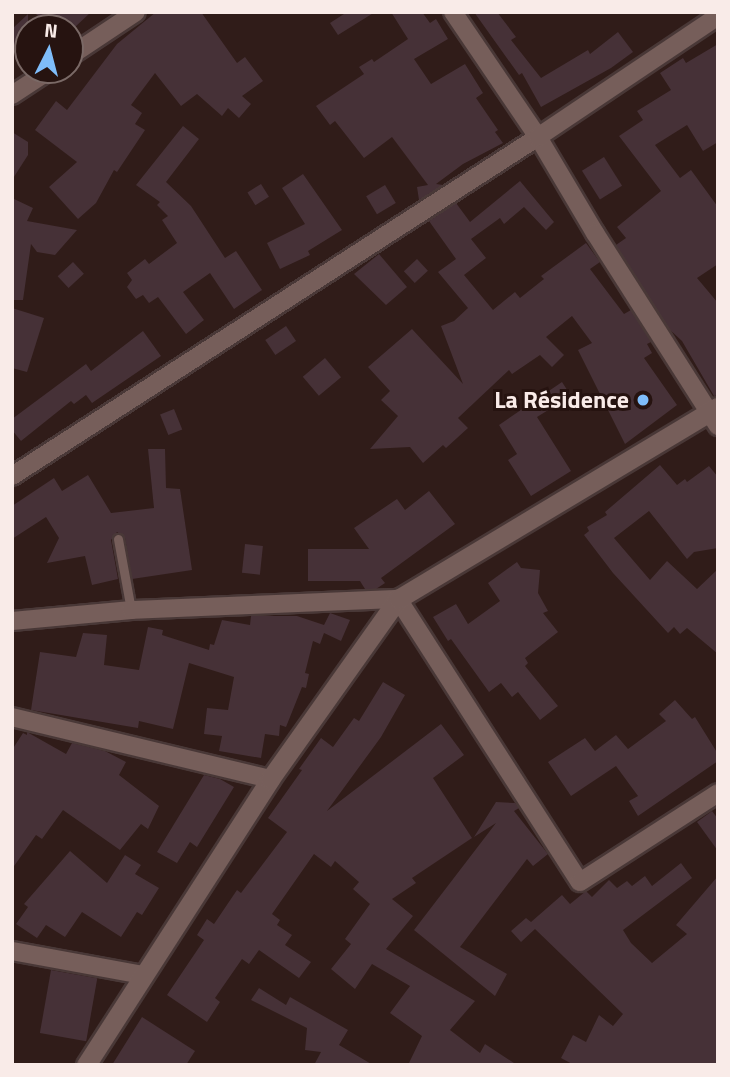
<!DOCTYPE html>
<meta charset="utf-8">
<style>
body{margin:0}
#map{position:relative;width:730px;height:1077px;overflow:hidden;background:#301c19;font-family:"Titillium Web",sans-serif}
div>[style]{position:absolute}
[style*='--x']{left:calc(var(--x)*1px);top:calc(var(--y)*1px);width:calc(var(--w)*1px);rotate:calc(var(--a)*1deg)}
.building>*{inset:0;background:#463137;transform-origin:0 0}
.roads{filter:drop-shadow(2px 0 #493837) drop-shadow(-2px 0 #493837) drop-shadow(0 2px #493837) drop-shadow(0 -2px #493837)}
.service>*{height:9px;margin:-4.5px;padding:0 4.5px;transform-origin:4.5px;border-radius:4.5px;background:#765e5a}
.minor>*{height:18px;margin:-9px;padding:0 9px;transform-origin:9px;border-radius:9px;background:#765e5a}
.tertiary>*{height:19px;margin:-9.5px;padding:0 9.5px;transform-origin:9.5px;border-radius:9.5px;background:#765e5a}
.dots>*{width:19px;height:19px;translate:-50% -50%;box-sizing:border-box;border:4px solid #261310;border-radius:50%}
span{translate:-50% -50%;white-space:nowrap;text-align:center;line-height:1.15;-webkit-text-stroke:6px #261310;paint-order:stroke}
.poi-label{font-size:24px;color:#f9ebe8;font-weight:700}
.right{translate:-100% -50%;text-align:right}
.frame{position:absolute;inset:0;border:14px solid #f9ebe8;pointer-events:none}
.north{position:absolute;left:14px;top:14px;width:70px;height:70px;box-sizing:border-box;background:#261310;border:2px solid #7a6966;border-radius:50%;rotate:6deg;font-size:19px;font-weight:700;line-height:28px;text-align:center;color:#f9ebe8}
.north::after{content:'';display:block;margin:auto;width:24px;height:32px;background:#7fbdfa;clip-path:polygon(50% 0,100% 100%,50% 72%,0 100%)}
</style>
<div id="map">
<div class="building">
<div style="clip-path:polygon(34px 12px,91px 12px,74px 28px,50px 28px)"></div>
<div style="clip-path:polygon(156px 12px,201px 12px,237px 63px,245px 57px,263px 81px,242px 96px,251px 104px,239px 118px,228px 108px,222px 116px,197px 94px,181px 106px,155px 73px,131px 105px,142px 113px,135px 124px,145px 130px,117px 172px,114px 170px,96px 203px,78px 219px,49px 187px,77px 162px,35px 130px,56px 101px,67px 110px,117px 44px)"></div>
<div style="clip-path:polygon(347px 12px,375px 12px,338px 35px,330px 23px)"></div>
<div style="clip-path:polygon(391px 12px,422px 12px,430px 23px,436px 19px,448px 39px,414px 59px,431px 84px,465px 64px,483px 93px,476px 98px,498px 130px,495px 132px,503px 143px,463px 164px,436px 184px,443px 185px,419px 200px,417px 187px,428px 185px,392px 137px,364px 158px,335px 121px,330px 125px,316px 106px,364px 74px,359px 67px,372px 59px,374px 62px,408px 39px)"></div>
<div style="clip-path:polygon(474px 12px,497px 12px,516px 37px,511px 40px,541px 78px,588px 50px,590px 54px,618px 32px,633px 52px,611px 68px,541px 107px,522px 73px,519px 75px)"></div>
<div style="clip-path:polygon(28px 14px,28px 63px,12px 44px,12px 29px)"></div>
<div style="clip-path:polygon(718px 44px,718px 142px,703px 151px,687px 125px,655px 145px,680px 178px,691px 170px,718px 207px,718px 264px,697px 278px,718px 303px,718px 395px,714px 396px,682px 341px,669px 329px,616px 245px,626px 238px,617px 227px,661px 191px,619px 136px,643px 120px,637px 111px,671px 90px,660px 73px,683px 58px,686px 63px)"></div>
<div style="clip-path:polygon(183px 126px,199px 139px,166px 182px,191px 206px,225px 258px,236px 251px,262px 290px,234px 309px,210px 273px,183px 292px,204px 320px,186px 334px,158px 297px,149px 303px,143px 295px,136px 299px,127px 287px,132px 280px,127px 273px,145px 259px,149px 264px,177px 243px,162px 220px,168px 216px,157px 205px,160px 202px,136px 185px)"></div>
<div style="clip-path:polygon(12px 132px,28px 142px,28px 155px,12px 180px)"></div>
<div style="left:604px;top:157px;width:34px;height:26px;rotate:58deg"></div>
<div style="clip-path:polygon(303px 174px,342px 230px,308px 251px,310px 255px,280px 269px,267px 243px,305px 224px,282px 188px)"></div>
<div style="clip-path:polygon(520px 181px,554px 222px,546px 230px,524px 207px,504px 224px,500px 218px,471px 239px,486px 258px,464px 275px,493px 310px,515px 292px,520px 298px,544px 279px,541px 276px,586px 243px,600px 262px,590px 269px,624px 314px,631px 310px,651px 342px,647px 344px,652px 353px,644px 358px,677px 405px,625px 444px,578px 350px,592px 343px,572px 316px,546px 337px,564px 355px,552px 367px,540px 355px,512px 374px,509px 370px,458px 418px,468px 428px,446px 448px,443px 445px,423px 463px,410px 447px,370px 449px,398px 416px,381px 400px,390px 391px,368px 367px,412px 329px,463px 384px,441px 326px,454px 321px,468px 308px,438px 272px,456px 259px,429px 221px,456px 203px,470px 222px)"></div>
<div style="left:261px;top:184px;width:15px;height:16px;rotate:58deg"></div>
<div style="left:385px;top:185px;width:21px;height:22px;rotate:59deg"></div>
<div style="clip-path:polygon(12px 198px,33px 208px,27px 221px,77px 230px,55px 255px,37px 252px,31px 244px,23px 300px,12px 300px)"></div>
<div style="clip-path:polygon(379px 254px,407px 287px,386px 305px,354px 274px)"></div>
<div style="left:417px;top:259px;width:16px;height:18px;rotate:47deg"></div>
<div style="left:73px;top:262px;width:16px;height:21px;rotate:47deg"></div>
<div style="clip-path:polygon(12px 308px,44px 318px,27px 372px,12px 368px)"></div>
<div style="left:286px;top:326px;width:18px;height:25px;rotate:56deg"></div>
<div style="clip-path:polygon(143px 331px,161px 356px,92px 403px,86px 395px,74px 404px,71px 401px,21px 441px,12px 430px,12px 419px,86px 364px,91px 371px)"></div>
<div style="left:325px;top:358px;width:25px;height:29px;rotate:50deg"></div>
<div style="clip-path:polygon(562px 382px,571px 396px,537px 417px,571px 471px,531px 496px,508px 460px,517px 454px,499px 425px)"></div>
<div style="left:174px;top:409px;width:22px;height:15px;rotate:68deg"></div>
<div style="clip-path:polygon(148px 449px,165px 449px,166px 488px,180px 489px,192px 570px,132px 579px,125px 538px,117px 532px,111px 540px,118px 579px,92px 585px,85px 556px,47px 563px,59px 538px,46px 517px,12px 539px,12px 506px,54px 478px,62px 491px,88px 475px,111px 513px,154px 508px)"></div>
<div style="clip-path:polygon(660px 465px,677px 485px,685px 479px,687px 482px,709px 466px,718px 477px,718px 548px,694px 552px,687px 559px,649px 511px,614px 538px,650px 580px,667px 561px,697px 589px,718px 569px,718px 654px,687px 628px,680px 634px,674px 627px,668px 633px,613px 573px,584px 535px,589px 531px,587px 527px,607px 515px,605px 512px)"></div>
<div style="clip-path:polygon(429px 491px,455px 524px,381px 578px,385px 583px,376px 589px,365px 589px,360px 581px,308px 581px,308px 549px,369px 549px,354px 528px,397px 499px,405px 510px)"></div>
<div style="left:245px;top:544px;width:18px;height:29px;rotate:6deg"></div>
<div style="clip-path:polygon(517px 562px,521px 568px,540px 570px,538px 593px,548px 611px,543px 613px,558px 632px,525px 658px,528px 663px,525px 666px,558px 706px,540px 720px,518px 692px,512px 697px,501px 683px,489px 692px,451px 639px,448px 641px,433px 617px,456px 604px,468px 624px,500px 601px,488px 583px)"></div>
<div style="clip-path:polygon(330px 613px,350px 620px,341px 641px,324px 633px,320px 644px,313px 641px,305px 673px,309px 674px,306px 688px,302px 687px,286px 727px,280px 725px,279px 736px,265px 734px,261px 758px,219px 751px,222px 736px,204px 734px,207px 708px,228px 710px,234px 677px,189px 663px,173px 729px,139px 721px,138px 728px,31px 710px,40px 652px,76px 657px,83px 633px,107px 635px,104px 665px,139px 670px,148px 627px,163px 630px,162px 635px,209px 650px,210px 644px,214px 645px,222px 620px,250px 625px,251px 616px,297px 616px,324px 625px)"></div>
<div style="clip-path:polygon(383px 682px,405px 695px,381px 737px,327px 811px,441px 724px,464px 755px,433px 778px,472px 838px,412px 878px,416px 883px,392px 899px,413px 916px,386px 949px,475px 1001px,450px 1030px,480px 1053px,485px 1044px,517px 1065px,408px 1065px,422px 1036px,390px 1013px,410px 986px,372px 964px,355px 989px,331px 969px,351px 944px,345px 939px,370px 904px,353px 889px,359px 882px,335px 861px,331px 867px,314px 854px,272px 914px,280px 920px,277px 925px,292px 935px,285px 945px,311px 962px,299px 978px,259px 950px,249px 964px,242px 959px,215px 998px,220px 1002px,207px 1022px,167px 995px,204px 940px,197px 935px,207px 919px,214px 924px,237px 890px,241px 893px,287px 832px,268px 818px,302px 770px,299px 769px,321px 738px,333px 747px,354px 718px,359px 721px)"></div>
<div style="clip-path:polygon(675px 700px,692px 719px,695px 717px,718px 754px,718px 761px,638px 816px,629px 801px,638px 796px,616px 766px,571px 796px,548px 762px,585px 738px,595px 751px,616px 735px,628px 749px,666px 721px,659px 714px)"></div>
<div style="clip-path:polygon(27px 732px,66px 754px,72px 743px,105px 751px,126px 762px,119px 775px,159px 806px,148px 829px,141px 824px,120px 850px,63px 810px,42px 839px,36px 835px,12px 869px,12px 750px,23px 733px,27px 735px)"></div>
<div style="clip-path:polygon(204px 775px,220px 779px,234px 787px,197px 847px,190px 842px,177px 863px,157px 852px)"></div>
<div style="clip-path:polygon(496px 802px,515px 803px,519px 808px,514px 811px,548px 854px,533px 866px,527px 859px,460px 947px,507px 974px,495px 996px,414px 930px,496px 823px,474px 837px)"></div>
<div style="clip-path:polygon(712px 811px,718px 819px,718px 851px,697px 822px)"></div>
<div style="clip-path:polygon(70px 851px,107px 883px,125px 855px,141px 865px,135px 874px,159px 888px,142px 915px,137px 912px,121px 937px,82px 912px,65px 937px,46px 925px,37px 938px,16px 924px,28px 907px,24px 904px)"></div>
<div style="clip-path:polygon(681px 863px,692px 878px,623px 930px,631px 943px,652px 963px,687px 934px,676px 925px,718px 876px,718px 1065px,574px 1065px,561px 1058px,573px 1035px,586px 1042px,599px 1015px,613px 1026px,623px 1014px,535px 929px,521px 942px,511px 931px,526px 918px,531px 922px,562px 895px,570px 904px,586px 891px,592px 897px,609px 880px,617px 888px,627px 881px,632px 886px,645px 876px,652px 886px)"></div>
<div style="left:51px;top:970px;width:47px;height:64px;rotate:10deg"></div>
<div style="clip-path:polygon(259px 988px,286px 1005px,290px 997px,348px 1030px,339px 1045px,373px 1065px,314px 1065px,321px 1052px,305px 1050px,307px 1028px,251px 1000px)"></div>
<div style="clip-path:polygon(142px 1017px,195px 1051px,186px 1065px,112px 1065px)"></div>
</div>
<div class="roads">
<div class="service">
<div style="--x:118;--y:539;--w:72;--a:79.6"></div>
</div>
<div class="minor">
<div style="--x:453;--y:12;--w:151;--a:55.8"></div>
<div style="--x:538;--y:137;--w:112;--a:59.3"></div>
<div style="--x:595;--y:233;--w:229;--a:57.5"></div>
<div style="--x:70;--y:56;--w:79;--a:-33.7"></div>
<div style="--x:12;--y:95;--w:45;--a:-33.3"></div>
<div style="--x:12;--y:476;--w:626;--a:-32.8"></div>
<div style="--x:538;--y:137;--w:217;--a:-33.9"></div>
<div style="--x:12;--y:621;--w:120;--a:-5.3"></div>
<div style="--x:131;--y:610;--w:267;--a:-2.4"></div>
<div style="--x:398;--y:599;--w:336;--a:57.3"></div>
<div style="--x:580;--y:882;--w:164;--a:-32.8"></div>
<div style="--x:12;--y:717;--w:265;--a:13.5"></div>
<div style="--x:12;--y:951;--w:133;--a:10.4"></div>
</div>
<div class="tertiary">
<div style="--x:86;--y:1065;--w:340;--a:-57.2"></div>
<div style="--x:270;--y:779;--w:221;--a:-54.6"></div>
<div style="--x:398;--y:599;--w:373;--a:-31"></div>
</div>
</div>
<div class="dots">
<div style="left:643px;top:400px;background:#7fbdfa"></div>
</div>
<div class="poi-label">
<span class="right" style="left:629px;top:400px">La Résidence</span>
</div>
<div class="frame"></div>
<div class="north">N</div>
</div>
